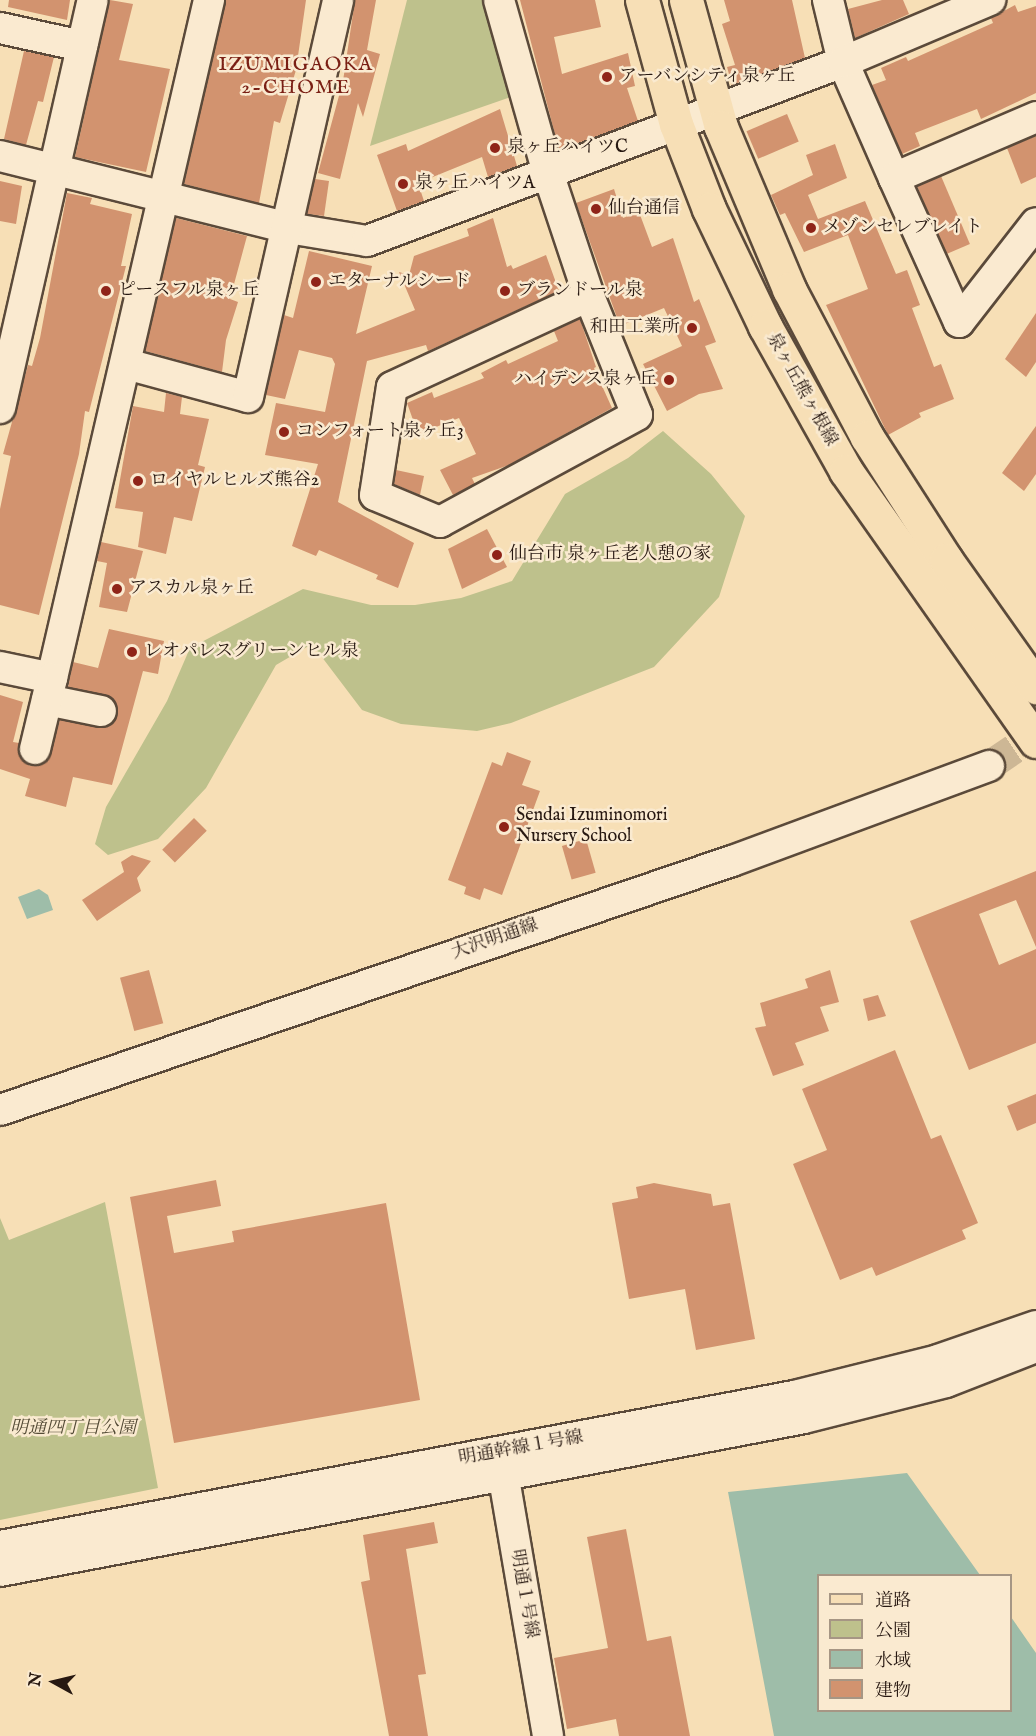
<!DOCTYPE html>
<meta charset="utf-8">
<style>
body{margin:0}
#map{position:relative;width:1036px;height:1736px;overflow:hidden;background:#f7dfb6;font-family:"IM FELL English","Noto Serif JP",serif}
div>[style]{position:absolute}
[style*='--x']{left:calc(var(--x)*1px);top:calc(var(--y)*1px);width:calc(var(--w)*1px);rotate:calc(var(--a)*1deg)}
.green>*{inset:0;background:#bec18c}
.water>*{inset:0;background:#9ebda9}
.building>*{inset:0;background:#d2936f;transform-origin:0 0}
.minor-tunnel>*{height:30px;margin-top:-15px;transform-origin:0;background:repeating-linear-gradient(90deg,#cdb795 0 30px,transparent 0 45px)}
.roads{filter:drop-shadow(2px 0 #5b4a3a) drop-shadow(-2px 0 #5b4a3a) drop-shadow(0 2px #5b4a3a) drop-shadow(0 -2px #5b4a3a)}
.minor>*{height:30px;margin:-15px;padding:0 15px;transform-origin:15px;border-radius:15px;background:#faead0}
.major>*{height:33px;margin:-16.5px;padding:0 16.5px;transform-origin:16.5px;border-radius:16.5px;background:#f7dfb6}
.dots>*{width:16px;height:16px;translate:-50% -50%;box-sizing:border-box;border:3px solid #faead0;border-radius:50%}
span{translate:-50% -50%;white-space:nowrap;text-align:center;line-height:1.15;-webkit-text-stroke:5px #faead0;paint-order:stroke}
.poi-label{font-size:18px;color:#271811}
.left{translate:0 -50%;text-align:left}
.right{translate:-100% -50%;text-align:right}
.street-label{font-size:18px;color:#271811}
.park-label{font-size:18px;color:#544b36;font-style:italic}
.neighbourhood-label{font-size:20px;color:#7a1f14;letter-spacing:1.5px}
.legend{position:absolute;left:817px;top:1574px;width:195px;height:138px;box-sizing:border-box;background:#faead0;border:2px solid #a69684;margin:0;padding:8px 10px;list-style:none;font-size:18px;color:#271811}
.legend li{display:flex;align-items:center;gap:12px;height:30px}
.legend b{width:30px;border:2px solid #a69684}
.north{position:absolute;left:24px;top:1652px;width:60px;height:60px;-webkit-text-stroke:4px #faead0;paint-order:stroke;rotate:278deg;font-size:16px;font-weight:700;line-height:24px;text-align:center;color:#271811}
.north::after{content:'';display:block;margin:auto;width:21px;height:27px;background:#271811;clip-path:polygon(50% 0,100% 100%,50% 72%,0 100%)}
</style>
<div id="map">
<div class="green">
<div style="clip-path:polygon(407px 0,490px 0,511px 97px,370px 146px)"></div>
<div style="clip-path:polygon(663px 431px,711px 474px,745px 516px,719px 597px,654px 667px,511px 723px,477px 731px,401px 724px,362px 710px,312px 644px,276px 665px,206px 788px,158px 839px,108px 855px,95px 844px,106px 807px,167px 701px,190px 648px,303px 589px,371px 605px,415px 605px,461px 598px,512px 581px,565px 494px,628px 458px)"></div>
<div style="clip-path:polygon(105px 1202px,158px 1488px,0 1520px,0 1218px,9px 1240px)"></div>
</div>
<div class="water">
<div style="clip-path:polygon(39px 889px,48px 895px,53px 910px,27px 919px,18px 897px)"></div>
<div style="clip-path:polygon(907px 1473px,980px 1575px,818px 1576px,818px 1710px,1010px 1710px,1011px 1617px,1036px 1653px,1036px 1736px,774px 1736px,728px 1492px)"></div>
</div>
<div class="building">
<div style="clip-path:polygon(9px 0,70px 0,67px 20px,8px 7px)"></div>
<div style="clip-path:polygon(110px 0,133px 4px,119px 60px,170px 69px,146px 172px,75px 157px)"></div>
<div style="clip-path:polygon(226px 0,306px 0,296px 70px,280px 123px,274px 121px,259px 203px,184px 184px)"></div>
<div style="clip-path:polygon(355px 0,376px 0,367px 50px,380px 54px,363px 117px,358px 103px,340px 179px,318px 173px,343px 81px)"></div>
<div style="clip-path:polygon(520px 0,595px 0,601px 27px,554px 37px,562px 74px,628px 53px,635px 86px,627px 88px,638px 121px,559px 150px)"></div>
<div style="clip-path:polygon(724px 0,792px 0,805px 58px,732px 85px,727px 67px,735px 65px,722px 24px,730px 21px)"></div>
<div style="clip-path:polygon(882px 0,903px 0,909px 14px,855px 38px,848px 9px)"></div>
<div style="clip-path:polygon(1015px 5px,1018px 12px,1036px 6px,1036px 93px,981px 119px,977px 109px,915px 133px,920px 146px,902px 154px,872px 85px,886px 80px,881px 68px,906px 57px,908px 61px,993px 23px,991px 18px)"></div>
<div style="clip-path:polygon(24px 51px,54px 57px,43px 102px,38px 101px,26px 145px,4px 139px)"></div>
<div style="clip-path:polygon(500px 109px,517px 166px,488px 177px,482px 157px,418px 183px,424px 201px,397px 211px,377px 155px,406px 144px,408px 151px)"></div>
<div style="left:787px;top:114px;width:30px;height:44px;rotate:67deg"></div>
<div style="clip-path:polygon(1036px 136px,1036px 177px,1021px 184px,1007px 148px)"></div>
<div style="clip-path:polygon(835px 144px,847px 178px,808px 195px,818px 219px,865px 201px,896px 274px,907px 270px,920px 305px,912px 308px,934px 367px,941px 364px,954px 399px,919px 413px,921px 417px,888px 435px,826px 305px,868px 289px,848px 235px,804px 252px,785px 213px,780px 215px,771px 195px,813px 175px,806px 155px)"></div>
<div style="left:941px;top:176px;width:74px;height:26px;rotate:67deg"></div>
<div style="clip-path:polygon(315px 179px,329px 181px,324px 216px,307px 214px)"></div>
<div style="clip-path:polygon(0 181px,22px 186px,16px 224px,0 221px)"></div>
<div style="clip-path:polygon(614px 189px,623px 218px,639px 212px,652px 247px,673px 238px,694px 302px,699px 299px,716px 342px,705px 346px,723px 389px,699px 394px,667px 411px,643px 364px,682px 346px,664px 308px,620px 326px,576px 203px)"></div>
<div style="clip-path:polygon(67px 193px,92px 198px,90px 204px,132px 214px,121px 266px,126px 266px,89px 412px,85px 411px,79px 454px,39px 615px,0 605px,0 509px,11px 456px,3px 454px,28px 365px,32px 366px,40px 338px)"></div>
<div style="clip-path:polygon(176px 218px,247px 236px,230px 299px,238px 302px,226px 340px,222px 372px,145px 351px)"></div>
<div style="clip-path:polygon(493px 218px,507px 267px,511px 265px,513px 269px,546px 255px,559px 291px,428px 351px,426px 345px,367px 361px,338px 502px,414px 543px,398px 588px,376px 579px,378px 575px,319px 550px,316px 556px,292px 546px,318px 464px,265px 455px,276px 403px,325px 412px,335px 364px,332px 358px,299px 350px,285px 399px,266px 395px,284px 315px,293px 318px,309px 251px,372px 266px,356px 334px,415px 310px,399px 272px,409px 275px,414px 256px,469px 236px,467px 229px)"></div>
<div style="clip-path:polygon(1036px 313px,1036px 362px,1026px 377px,1005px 359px)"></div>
<div style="clip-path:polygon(580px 319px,596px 367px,594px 368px,612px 408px,509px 465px,472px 478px,475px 484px,453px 495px,440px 470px,476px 454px,459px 418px,418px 434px,407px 403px,432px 392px,434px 398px,484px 378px,481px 373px,506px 360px,508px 364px,558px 341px,554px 331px)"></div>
<div style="clip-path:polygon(166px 393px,182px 397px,180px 414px,209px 419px,198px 465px,205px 467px,192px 521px,174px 517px,166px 554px,138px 547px,143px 512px,115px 508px,133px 406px,164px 412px)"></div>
<div style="clip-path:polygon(1036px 426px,1036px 474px,1024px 491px,1002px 473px)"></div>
<div style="clip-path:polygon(396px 470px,424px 476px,420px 495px,394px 484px)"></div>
<div style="clip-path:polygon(487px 529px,507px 567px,462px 589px,448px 549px)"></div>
<div style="clip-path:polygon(101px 542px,143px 551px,127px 612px,99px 607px,107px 563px,97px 561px)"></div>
<div style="clip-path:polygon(109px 629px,164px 641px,158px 674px,143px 671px,112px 785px,73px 777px,66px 807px,25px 796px,30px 779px,0 769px,0 695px,23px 702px,13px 742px,19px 743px,19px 754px,30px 766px,48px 760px,60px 720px,107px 727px,118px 714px,113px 699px,68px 687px,73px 662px,98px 668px)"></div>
<div style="clip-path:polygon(507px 752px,531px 761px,522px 785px,540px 791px,502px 895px,484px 888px,480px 900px,464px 894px,466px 887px,448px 880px,492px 762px,502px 766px)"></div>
<div style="left:194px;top:818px;width:18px;height:45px;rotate:45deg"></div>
<div style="left:586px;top:839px;width:35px;height:25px;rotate:74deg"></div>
<div style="clip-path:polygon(132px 855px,151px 861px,137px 878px,141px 891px,97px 921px,82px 900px,124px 872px,121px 862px)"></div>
<div style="clip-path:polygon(1036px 871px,1036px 947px,1016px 900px,979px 914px,999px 965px,1036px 949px,1036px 1043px,969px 1070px,910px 921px)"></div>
<div style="left:149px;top:970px;width:55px;height:30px;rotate:75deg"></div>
<div style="clip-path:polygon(830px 970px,839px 1002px,820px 1007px,829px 1031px,795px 1043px,804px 1065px,773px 1076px,755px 1028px,766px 1026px,760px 1003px,808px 988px,805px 979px)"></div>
<div style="clip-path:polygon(878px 995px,886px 1016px,868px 1021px,863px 999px)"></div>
<div style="clip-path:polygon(895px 1050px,931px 1139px,941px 1135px,978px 1223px,962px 1230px,966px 1239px,876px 1276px,872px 1267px,840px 1280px,793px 1164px,827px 1150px,802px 1089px)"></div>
<div style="clip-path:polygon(1036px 1094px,1036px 1123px,1017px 1131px,1007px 1106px)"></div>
<div style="clip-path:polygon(216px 1180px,221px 1206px,167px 1216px,174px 1253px,234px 1242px,232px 1231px,386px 1203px,420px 1400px,174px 1443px,130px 1197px)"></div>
<div style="clip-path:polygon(654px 1183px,711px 1194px,713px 1206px,730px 1203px,755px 1339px,696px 1350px,685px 1289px,629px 1299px,612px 1203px,638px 1198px,636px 1187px)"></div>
<div style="clip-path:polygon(434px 1522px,438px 1543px,406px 1549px,426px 1674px,418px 1675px,428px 1736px,389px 1736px,361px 1582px,370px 1580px,363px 1535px)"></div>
<div style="clip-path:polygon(626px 1529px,647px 1641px,671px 1636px,690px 1736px,619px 1736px,616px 1719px,567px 1729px,554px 1658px,608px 1648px,587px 1537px)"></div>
</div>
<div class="minor-tunnel">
<div style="--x:989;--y:766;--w:57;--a:-34.2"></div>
</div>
<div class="roads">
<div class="minor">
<div style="--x:499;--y:0;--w:180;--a:74.2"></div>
<div style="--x:548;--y:173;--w:130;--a:71.6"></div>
<div style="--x:589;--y:296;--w:128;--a:68"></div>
<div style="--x:637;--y:415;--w:224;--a:151.5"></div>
<div style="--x:440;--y:522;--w:70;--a:-157.4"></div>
<div style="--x:375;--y:495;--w:109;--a:-81.1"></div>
<div style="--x:392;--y:387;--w:217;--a:-24.8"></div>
<div style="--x:828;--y:0;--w:64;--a:76.4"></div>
<div style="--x:843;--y:62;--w:127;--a:66.3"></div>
<div style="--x:894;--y:178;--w:155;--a:-23.2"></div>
<div style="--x:0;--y:28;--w:84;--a:12.4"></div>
<div style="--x:0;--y:156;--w:297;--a:14"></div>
<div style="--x:288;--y:228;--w:80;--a:9.3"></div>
<div style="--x:367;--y:241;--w:509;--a:-20.61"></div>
<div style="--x:843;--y:62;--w:160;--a:-22.9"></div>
<div style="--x:894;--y:178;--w:158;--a:65.7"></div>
<div style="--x:959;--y:322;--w:125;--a:-52.1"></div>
<div style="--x:126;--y:364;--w:126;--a:15.1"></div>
<div style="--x:248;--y:397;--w:407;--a:-77.2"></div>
<div style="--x:0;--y:408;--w:418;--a:-77.2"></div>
<div style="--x:0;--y:667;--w:53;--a:11.9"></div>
<div style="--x:52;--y:678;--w:696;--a:-76.96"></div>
<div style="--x:47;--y:700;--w:55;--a:11.5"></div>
<div style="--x:35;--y:749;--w:73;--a:-76.5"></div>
<div style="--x:0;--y:1110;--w:773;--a:-18.79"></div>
<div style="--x:732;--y:861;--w:274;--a:-20.3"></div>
<div style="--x:500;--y:1455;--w:285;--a:80.3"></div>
<div style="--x:0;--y:1546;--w:808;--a:-10.7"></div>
<div style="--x:794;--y:1396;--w:148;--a:-14"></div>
<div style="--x:938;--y:1360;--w:104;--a:-19.1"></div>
<div style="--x:0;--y:1571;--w:818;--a:-10.77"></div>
<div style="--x:804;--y:1418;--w:146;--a:-14.2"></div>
<div style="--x:946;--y:1382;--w:97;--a:-21.3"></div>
</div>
<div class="major">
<div style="--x:642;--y:0;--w:129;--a:74.7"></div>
<div style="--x:676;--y:124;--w:91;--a:68.8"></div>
<div style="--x:709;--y:209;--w:130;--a:64.4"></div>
<div style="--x:765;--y:326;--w:166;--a:60.8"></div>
<div style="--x:846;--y:471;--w:330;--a:54.9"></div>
<div style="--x:686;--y:0;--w:132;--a:74.6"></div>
<div style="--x:721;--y:127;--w:176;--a:67.2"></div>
<div style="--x:789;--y:289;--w:167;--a:62.2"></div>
<div style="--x:867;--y:437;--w:146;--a:57.3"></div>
<div style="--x:946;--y:560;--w:156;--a:54.7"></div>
</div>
</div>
<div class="dots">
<div style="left:607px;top:77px;background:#8f2418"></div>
<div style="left:495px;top:148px;background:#8f2418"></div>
<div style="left:403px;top:184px;background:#8f2418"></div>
<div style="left:596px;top:209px;background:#8f2418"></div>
<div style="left:811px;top:228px;background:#8f2418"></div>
<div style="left:316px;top:282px;background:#8f2418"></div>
<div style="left:106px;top:291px;background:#8f2418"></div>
<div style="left:505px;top:291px;background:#8f2418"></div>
<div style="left:692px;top:328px;background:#8f2418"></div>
<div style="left:669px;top:380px;background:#8f2418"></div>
<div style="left:284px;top:432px;background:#8f2418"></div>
<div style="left:138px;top:481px;background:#8f2418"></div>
<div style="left:497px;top:555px;background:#8f2418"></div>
<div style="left:117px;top:589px;background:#8f2418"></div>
<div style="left:132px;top:652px;background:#8f2418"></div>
<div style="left:504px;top:827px;background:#8f2418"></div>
</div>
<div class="poi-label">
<span class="left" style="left:619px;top:77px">アーバンシティ泉ヶ丘</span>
<span class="left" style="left:507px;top:148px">泉ヶ丘ハイツC</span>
<span class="left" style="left:415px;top:184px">泉ヶ丘ハイツA</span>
<span class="left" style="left:608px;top:209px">仙台通信</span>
<span class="left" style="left:823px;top:228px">メゾンセレブレイト</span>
<span class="left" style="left:328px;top:282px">エターナルシード</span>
<span class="left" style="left:118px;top:291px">ピースフル泉ヶ丘</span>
<span class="left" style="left:517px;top:291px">ブランドール泉</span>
<span class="right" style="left:680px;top:328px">和田工業所</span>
<span class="right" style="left:657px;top:380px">ハイデンス泉ヶ丘</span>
<span class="left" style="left:296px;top:432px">コンフォート泉ヶ丘3</span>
<span class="left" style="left:150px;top:481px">ロイヤルヒルズ熊谷2</span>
<span class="left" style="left:509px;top:555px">仙台市 泉ヶ丘老人憩の家</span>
<span class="left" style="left:129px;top:589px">アスカル泉ヶ丘</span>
<span class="left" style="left:144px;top:652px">レオパレスグリーンヒル泉</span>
<span class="left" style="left:516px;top:827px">Sendai Izuminomori<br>Nursery School</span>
</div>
<div class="street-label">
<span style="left:801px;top:390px;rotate:61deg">泉ヶ丘熊ヶ根線</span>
<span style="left:495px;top:940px;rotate:-19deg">大沢明通線</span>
<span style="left:521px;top:1449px;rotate:-10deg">明通幹線１号線</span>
<span style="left:523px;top:1594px;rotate:80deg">明通１号線</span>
</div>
<div class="park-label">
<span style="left:73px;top:1429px">明通四丁目公園</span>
</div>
<div class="neighbourhood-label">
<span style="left:296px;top:76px">IZUMIGAOKA<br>2-CHOME</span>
</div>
<ul class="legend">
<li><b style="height:8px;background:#f7dfb6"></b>道路</li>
<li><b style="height:16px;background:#bec18c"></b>公園</li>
<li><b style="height:16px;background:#9ebda9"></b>水域</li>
<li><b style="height:16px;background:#d2936f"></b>建物</li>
</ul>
<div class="north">N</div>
</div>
